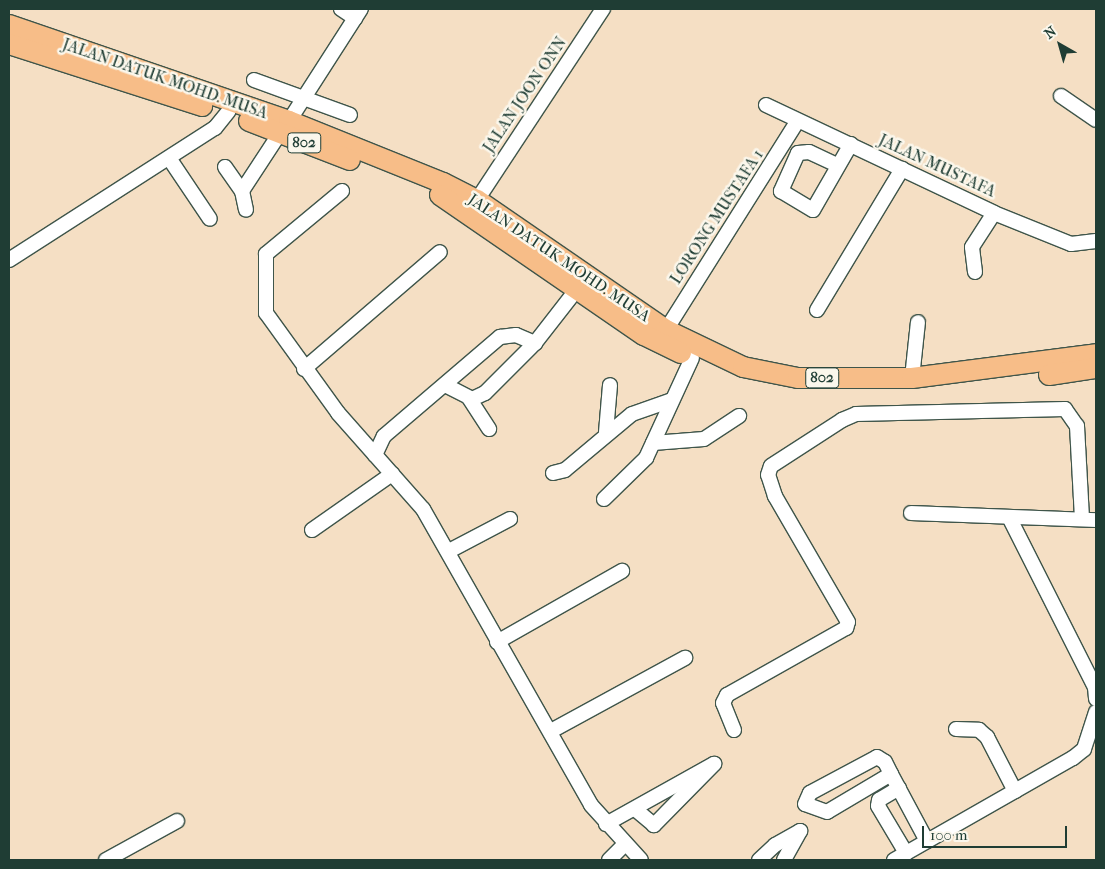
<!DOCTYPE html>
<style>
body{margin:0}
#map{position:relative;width:1105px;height:869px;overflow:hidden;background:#f5dfc4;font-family:"IM FELL French Canon",serif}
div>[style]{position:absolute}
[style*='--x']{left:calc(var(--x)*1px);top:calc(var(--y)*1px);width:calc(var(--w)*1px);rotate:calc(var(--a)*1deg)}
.roads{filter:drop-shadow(1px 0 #3f554a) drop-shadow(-1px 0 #3f554a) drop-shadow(0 1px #3f554a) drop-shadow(0 -1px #3f554a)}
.minor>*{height:14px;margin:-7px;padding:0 7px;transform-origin:7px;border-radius:7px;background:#fff}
.highway>*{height:20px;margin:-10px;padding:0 10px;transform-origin:10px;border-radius:10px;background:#f7bd88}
span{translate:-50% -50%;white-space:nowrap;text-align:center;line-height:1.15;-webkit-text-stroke:5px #fbf7ec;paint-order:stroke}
.shield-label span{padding:1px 4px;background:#fbf7ec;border:1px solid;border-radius:4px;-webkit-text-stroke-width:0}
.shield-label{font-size:15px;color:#1f3d34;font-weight:700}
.street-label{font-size:16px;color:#1f3d34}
.frame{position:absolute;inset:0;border:10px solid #1f3d34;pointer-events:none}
.north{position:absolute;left:1035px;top:20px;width:50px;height:50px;-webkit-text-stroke:4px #fbf7ec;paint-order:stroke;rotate:322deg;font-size:14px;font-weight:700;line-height:20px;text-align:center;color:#1f3d34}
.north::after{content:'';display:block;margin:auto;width:18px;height:22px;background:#1f3d34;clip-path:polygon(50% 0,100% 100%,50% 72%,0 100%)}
.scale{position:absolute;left:922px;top:826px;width:145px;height:22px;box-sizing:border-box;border:2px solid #1f3d34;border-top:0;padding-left:6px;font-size:15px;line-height:18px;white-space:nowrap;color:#1f3d34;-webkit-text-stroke:4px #fbf7ec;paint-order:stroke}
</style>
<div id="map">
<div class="roads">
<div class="minor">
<div style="--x:341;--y:9;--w:17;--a:33"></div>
<div style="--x:254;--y:80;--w:102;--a:20"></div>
<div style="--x:1061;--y:96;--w:42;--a:34.4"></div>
<div style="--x:766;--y:105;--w:252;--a:25.3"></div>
<div style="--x:994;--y:213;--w:83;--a:21.9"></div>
<div style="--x:1071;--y:244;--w:25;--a:-7"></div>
<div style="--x:289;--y:121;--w:133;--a:-57.3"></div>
<div style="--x:169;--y:158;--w:73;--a:56.1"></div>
<div style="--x:837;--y:165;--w:31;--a:-155"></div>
<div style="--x:809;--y:152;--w:11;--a:175"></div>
<div style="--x:798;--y:153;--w:42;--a:114.1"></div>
<div style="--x:781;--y:191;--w:37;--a:31"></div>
<div style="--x:813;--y:210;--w:76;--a:-60.1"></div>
<div style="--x:225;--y:167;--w:29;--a:55"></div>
<div style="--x:242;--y:191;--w:19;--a:78"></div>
<div style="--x:242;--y:191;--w:69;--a:-56.8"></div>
<div style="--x:342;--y:191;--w:99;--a:140.3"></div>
<div style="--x:266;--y:254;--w:59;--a:90"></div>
<div style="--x:266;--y:313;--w:123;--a:54.2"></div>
<div style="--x:338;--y:413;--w:128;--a:48.5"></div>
<div style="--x:423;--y:509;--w:340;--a:60.4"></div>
<div style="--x:591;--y:805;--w:74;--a:47.7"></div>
<div style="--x:477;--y:200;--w:229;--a:-56.6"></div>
<div style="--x:9;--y:260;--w:245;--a:-32.7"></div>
<div style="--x:215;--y:128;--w:21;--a:-51"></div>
<div style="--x:975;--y:272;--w:25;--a:-97"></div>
<div style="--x:972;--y:247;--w:40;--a:-57.1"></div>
<div style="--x:817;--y:310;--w:165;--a:-58.9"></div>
<div style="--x:666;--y:330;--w:246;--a:-57.8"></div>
<div style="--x:304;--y:369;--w:179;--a:-40.7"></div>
<div style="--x:912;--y:378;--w:56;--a:-83.9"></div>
<div style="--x:445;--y:385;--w:30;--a:27"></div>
<div style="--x:472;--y:399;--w:14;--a:-25"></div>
<div style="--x:485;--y:393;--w:71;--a:-45"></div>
<div style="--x:535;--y:343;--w:68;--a:-52.1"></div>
<div style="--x:469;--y:398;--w:37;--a:57"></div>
<div style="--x:606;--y:432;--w:47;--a:-85.1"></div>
<div style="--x:653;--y:443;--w:51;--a:-4.5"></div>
<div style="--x:704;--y:439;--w:42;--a:-33.3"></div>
<div style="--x:375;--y:455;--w:21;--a:-65"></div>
<div style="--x:384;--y:436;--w:153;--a:-40.5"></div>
<div style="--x:500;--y:337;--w:16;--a:-7"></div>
<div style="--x:516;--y:335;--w:21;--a:23"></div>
<div style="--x:553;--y:473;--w:12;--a:-14"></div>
<div style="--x:565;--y:470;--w:87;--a:-39.9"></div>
<div style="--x:632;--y:414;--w:42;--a:-19.3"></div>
<div style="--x:604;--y:499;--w:59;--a:-44.3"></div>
<div style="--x:646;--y:458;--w:110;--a:-65.3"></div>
<div style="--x:911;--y:513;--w:185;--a:2.2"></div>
<div style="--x:1009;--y:517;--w:191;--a:63.2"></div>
<div style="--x:1095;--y:687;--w:12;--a:85"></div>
<div style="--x:312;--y:530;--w:98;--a:-35"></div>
<div style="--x:449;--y:551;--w:69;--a:-27.7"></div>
<div style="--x:497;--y:642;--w:144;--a:-29.6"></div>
<div style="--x:956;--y:729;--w:23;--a:2"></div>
<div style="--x:979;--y:730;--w:11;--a:41"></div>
<div style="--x:987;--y:737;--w:61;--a:62.6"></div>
<div style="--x:734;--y:730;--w:29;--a:-112"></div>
<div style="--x:723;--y:703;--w:9;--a:-63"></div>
<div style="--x:727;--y:695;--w:137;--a:-29.4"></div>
<div style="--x:846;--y:628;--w:6;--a:-72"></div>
<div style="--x:848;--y:622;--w:146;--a:-120.1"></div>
<div style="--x:775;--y:496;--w:22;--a:-108"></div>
<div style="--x:768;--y:475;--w:9;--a:-72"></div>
<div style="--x:771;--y:466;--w:85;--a:-32.9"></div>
<div style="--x:842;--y:420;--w:15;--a:-23"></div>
<div style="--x:856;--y:414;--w:209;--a:-1.4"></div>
<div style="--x:1065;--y:409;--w:21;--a:55"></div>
<div style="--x:1077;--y:426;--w:93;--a:86.9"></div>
<div style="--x:551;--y:731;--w:153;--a:-28.6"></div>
<div style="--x:891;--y:774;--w:74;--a:149.3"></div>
<div style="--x:827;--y:812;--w:23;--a:-160"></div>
<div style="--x:805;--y:804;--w:12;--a:-66"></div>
<div style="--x:810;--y:793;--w:76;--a:-28.2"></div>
<div style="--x:877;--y:757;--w:9;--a:32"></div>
<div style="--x:885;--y:762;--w:13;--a:63"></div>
<div style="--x:891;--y:774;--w:76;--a:61.8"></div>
<div style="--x:899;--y:788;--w:23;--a:149"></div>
<div style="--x:879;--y:800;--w:6;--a:99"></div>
<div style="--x:878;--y:806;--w:55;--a:59.2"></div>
<div style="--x:606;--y:824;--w:124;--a:-29.1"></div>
<div style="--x:714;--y:764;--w:86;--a:134.5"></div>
<div style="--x:654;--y:825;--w:25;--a:-140"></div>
<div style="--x:106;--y:860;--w:81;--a:-28.8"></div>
<div style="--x:609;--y:860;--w:23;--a:-45"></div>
<div style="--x:759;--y:860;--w:22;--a:-43"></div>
<div style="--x:775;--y:845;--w:29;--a:-29"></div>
<div style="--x:800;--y:831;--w:33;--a:119"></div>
<div style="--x:894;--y:860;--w:206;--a:-29.7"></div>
<div style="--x:1073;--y:758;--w:14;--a:-39"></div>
<div style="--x:1084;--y:749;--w:39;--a:-72"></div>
</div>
<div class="highway">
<div style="--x:9;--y:25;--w:296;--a:18.9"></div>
<div style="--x:289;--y:121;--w:166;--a:21.9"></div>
<div style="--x:443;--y:183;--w:38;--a:27"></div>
<div style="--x:477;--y:200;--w:229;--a:34.5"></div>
<div style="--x:666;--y:330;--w:85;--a:25.7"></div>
<div style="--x:743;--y:367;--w:56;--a:11.3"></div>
<div style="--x:798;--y:378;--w:114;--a:0"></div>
<div style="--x:912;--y:378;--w:186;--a:-7.4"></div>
<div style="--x:9;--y:44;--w:203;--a:17.8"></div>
<div style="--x:249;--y:121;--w:108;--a:21.1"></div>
<div style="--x:440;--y:195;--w:247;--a:34.5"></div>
<div style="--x:644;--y:335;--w:41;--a:25.9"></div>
<div style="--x:1049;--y:375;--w:48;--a:-8.5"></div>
</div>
</div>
<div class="shield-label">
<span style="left:304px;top:143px">802</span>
<span style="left:822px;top:378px">802</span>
</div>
<div class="street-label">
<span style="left:165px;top:79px;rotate:19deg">JALAN DATUK MOHD. MUSA</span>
<span style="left:525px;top:95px;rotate:-56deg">JALAN JOON ONN</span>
<span style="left:937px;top:166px;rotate:25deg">JALAN MUSTAFA</span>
<span style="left:717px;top:217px;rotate:-57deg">LORONG MUSTAFA 1</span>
<span style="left:559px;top:258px;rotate:34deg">JALAN DATUK MOHD. MUSA</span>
</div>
<div class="frame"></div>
<div class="north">N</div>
<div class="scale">100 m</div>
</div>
